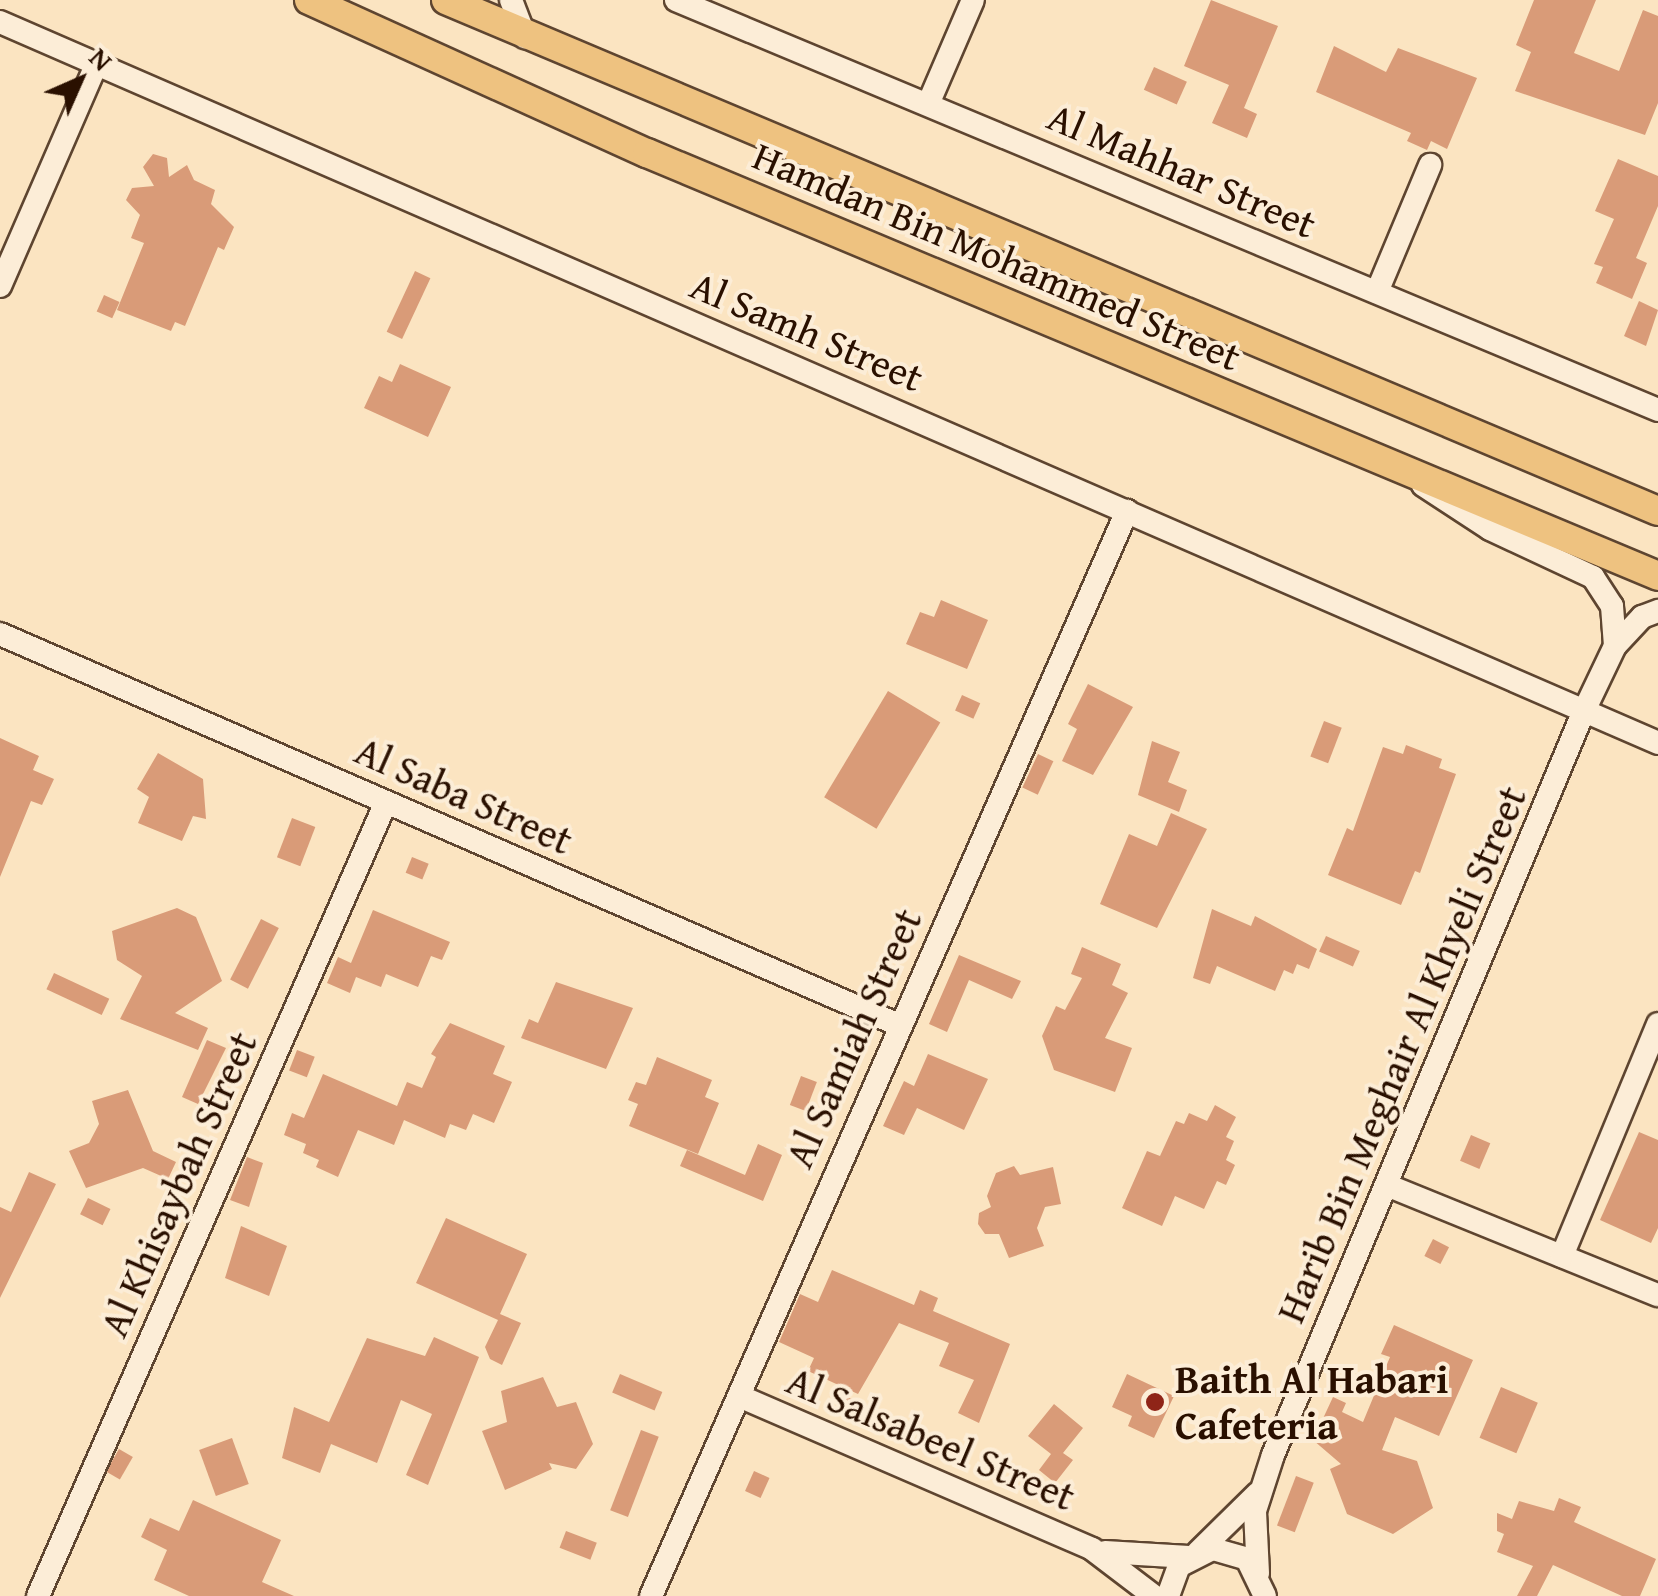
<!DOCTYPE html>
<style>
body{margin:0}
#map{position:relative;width:1658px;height:1596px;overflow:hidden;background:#fbe4c1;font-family:"Gentium Book Plus",serif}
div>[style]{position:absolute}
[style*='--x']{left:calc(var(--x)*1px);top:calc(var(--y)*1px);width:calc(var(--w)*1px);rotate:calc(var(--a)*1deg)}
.building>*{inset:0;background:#d99b78;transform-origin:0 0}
.roads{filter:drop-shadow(2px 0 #5e4530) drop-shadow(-2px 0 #5e4530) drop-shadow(0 2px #5e4530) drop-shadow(0 -2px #5e4530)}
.minor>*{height:22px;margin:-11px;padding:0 11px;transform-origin:11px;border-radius:11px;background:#fcedd7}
.major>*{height:28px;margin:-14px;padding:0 14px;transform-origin:14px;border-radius:14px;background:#eec280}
.dots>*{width:28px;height:28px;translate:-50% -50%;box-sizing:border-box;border:5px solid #fcedd7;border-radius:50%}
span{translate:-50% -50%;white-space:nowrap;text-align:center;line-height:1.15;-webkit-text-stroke:8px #fcedd7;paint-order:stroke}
.street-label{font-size:40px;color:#2a1000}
.poi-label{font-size:40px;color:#2a1000;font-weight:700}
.left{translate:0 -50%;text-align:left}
.north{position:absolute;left:30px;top:30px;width:100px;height:100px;-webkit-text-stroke:8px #fcedd7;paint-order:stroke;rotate:45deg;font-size:28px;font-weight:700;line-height:40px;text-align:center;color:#2a1000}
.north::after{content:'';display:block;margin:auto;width:35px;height:45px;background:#2a1000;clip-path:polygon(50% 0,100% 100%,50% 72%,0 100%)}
</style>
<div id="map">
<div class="building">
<div style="clip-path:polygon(1211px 0,1278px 26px,1244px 108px,1257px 114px,1247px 138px,1212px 123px,1229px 85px,1184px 66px)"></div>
<div style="clip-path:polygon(1534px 0,1596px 0,1574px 53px,1619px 71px,1643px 10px,1658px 16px,1658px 103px,1645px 135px,1515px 91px,1531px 52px,1516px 45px)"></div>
<div style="clip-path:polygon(1334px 46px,1386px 72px,1398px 48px,1477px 78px,1447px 149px,1431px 141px,1427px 150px,1407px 141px,1411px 133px,1316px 92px)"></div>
<div style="left:1154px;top:67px;width:36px;height:25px;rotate:24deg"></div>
<div style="clip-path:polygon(153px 154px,167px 158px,169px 177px,187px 165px,194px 180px,215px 190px,211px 204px,234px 227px,224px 250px,218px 247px,185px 326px,175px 322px,171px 331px,117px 310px,144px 243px,131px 238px,140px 215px,126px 200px,132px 188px,154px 186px,143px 167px)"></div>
<div style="clip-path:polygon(1618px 159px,1658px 176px,1658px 206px,1636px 258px,1647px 263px,1632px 299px,1596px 283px,1603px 267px,1594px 264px,1614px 219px,1595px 211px)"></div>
<div style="left:415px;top:271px;width:17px;height:67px;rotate:25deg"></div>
<div style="left:104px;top:295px;width:17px;height:18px;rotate:24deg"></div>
<div style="clip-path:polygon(1639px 301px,1658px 310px,1646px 346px,1624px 336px)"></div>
<div style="clip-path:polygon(400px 364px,451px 387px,428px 437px,364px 408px,379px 376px,392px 382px)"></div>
<div style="clip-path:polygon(941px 600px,988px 620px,967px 669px,906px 644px,920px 612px,934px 617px)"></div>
<div style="clip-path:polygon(1088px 684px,1133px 707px,1093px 775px,1062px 761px,1077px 729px,1068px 724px)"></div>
<div style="left:888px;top:691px;width:61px;height:124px;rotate:31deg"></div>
<div style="left:962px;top:695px;width:20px;height:17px;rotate:24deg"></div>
<div style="left:1324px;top:721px;width:19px;height:38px;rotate:21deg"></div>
<div style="clip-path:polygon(0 738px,39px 756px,33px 770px,54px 779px,42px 805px,31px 801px,0 877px)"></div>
<div style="clip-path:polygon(1152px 741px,1180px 752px,1168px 782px,1187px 790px,1179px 812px,1138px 795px)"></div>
<div style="clip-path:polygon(1406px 745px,1442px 759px,1439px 768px,1456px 774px,1420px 873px,1415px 871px,1401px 905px,1328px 875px,1347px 828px,1353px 831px,1383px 747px,1403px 754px)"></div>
<div style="clip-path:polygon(158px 753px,203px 779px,206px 819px,193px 816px,182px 841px,138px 823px,149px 797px,137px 789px)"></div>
<div style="left:1038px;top:754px;width:17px;height:37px;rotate:25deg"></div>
<div style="clip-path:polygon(1171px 813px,1207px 829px,1157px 928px,1100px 904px,1129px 834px,1157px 846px)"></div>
<div style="left:292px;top:818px;width:25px;height:42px;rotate:21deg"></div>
<div style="left:412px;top:857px;width:18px;height:17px;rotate:22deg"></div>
<div style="clip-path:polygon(177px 908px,196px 917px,222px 981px,175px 1013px,208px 1028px,198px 1050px,120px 1019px,142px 976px,117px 960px,112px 931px)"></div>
<div style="clip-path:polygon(1212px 909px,1251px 926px,1255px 916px,1317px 949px,1309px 969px,1297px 964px,1293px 974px,1284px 970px,1275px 991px,1217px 966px,1210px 984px,1193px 978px)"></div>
<div style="clip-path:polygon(373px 910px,450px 942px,442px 960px,431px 956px,418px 987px,386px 974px,381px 987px,356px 977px,350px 993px,327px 983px,338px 957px,351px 963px)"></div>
<div style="left:261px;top:919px;width:20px;height:68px;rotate:27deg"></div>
<div style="left:1326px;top:936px;width:37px;height:17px;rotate:24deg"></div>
<div style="clip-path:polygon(1082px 947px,1121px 964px,1112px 985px,1128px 993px,1105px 1038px,1132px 1048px,1115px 1092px,1054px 1070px,1042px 1036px,1056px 1006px,1065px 1010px,1082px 978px,1071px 974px)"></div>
<div style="clip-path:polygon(959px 955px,1021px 981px,1012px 999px,969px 980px,947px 1032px,929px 1024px)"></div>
<div style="left:54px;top:973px;width:61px;height:18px;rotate:25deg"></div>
<div style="clip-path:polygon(556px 982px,633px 1008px,606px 1069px,521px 1038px,529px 1019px,538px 1023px)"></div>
<div style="clip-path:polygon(450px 1023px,505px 1046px,493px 1074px,512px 1082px,494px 1123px,473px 1114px,466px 1130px,450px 1124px,445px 1138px,404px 1120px,394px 1145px,358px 1130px,338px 1177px,316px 1167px,319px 1160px,303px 1153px,306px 1144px,284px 1135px,292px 1113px,304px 1118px,323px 1074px,397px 1106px,407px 1082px,422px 1088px,436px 1057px,431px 1054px)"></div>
<div style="clip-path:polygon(207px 1040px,226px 1048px,198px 1104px,182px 1097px)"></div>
<div style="left:297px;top:1050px;width:19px;height:22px;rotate:21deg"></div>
<div style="clip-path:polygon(928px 1054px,988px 1079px,964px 1130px,917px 1108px,904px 1135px,883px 1126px,904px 1081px,914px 1086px)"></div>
<div style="clip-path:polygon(657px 1057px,712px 1080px,705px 1097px,719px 1103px,698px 1154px,629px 1126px,638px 1104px,628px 1100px,636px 1082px,646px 1085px)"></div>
<div style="left:801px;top:1076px;width:17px;height:31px;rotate:21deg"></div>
<div style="clip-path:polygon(128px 1090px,153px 1151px,176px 1162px,168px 1179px,143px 1168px,86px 1188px,69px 1151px,89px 1143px,99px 1124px,92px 1101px)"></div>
<div style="clip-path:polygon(1215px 1105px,1236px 1117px,1226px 1137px,1234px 1141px,1226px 1160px,1235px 1165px,1226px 1185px,1217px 1181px,1204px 1209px,1175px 1196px,1162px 1226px,1122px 1208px,1147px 1151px,1160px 1156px,1176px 1121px,1184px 1124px,1189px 1113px,1207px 1121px)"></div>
<div style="clip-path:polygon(1639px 1132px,1658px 1140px,1658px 1228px,1651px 1243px,1600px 1220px)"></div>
<div style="left:1471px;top:1135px;width:21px;height:28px;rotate:23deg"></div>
<div style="clip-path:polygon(758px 1144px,782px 1155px,763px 1201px,680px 1166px,687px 1150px,745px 1175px)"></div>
<div style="clip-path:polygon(247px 1157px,263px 1163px,249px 1207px,230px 1200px)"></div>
<div style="clip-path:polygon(1014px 1166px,1020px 1175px,1053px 1167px,1061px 1204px,1045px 1207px,1037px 1228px,1044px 1246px,1009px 1258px,999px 1234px,985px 1234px,978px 1224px,979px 1213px,991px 1207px,987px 1196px,996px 1173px)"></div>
<div style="clip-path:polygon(29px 1172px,56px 1184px,0 1298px,0 1207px,11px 1212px)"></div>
<div style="left:88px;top:1198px;width:25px;height:18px;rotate:26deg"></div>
<div style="clip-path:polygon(446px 1218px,527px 1254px,500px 1314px,521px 1323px,502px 1365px,490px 1359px,485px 1347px,498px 1320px,416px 1283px)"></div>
<div style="clip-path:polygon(241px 1226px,287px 1246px,269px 1296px,225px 1278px)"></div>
<div style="left:1433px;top:1239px;width:18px;height:19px;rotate:27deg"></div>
<div style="clip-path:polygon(832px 1270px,914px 1305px,920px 1290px,938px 1298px,933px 1311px,1010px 1344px,979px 1423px,958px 1413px,974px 1380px,939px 1366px,949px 1343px,899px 1323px,858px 1394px,808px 1371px,814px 1358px,779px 1342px,800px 1294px,818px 1302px)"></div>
<div style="clip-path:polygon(1394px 1325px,1473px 1360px,1439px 1436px,1395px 1417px,1382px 1450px,1417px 1461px,1433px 1508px,1393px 1534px,1347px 1514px,1330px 1469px,1341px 1464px,1313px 1440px,1333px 1397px,1346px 1403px,1342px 1412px,1363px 1422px,1390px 1357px,1381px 1354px)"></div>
<div style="clip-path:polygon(434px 1337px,479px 1357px,428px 1485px,406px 1475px,432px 1414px,401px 1400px,377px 1463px,331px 1444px,320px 1473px,282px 1458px,294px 1407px,329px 1422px,367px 1338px,425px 1356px)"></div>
<div style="left:620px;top:1374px;width:46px;height:20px;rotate:23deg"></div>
<div style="clip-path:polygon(1127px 1374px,1174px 1396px,1154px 1438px,1128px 1426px,1132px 1416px,1112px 1407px)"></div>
<div style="clip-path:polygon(543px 1377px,557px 1407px,576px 1402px,593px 1444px,576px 1469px,549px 1463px,552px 1469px,505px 1490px,482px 1431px,507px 1422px,501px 1391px)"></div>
<div style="left:1501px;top:1387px;width:40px;height:55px;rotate:23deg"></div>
<div style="left:847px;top:1397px;width:20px;height:19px;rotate:20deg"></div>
<div style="clip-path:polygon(1054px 1404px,1083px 1428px,1063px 1453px,1073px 1460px,1055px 1483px,1039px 1470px,1051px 1454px,1028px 1436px)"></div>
<div style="left:641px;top:1430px;width:19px;height:86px;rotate:21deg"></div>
<div style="left:232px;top:1438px;width:49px;height:35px;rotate:70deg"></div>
<div style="left:119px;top:1449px;width:16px;height:26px;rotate:30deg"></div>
<div style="left:754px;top:1471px;width:17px;height:22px;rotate:24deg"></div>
<div style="left:1296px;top:1476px;width:19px;height:53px;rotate:21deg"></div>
<div style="clip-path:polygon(1559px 1498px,1581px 1507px,1574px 1522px,1656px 1559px,1640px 1596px,1622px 1596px,1553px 1565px,1537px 1596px,1517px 1596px,1533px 1566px,1497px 1552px,1504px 1534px,1497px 1531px,1497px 1513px,1512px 1519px,1519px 1501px,1554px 1511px)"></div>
<div style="clip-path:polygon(193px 1500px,281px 1540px,262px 1582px,294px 1596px,189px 1596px,154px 1580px,167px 1550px,141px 1537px,150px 1518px,179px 1531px)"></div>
<div style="left:566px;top:1531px;width:33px;height:18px;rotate:21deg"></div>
</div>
<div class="roads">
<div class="minor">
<div style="--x:511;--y:0;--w:40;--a:69"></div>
<div style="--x:676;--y:0;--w:1064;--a:22.66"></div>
<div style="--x:0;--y:22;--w:1808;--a:23.5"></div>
<div style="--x:929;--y:102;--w:111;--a:-66.7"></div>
<div style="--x:0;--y:286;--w:243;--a:-66.5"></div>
<div style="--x:1377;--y:292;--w:138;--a:-67.3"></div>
<div style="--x:1423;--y:485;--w:80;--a:33.3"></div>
<div style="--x:1490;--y:529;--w:114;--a:25"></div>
<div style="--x:1593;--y:577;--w:35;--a:57"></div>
<div style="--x:1612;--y:606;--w:40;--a:85.7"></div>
<div style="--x:0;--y:634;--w:980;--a:23.51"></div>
<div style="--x:1389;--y:1186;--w:290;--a:22.1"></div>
<div style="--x:1562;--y:1256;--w:251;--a:-67.5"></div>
<div style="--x:739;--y:1396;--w:385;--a:23.4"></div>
<div style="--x:1092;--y:1549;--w:78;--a:37.2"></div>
<div style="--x:1105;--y:1552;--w:84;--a:3.4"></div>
<div style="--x:1198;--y:1552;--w:83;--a:-44.5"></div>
<div style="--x:1258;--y:1573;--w:62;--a:-92.8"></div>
<div style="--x:1255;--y:1511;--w:59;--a:-72.2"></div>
<div style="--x:1273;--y:1455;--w:804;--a:-67.33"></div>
<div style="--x:1583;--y:713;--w:74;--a:-64.5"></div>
<div style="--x:1615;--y:646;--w:40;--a:-47"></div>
<div style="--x:1642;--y:617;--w:17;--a:-21"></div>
<div style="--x:38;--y:1596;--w:867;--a:-66.33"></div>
<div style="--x:651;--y:1596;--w:1185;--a:-66.31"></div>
<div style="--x:1168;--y:1596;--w:32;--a:-70"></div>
<div style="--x:1179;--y:1566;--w:38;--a:-27"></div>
<div style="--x:1213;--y:1549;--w:35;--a:16"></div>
<div style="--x:1247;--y:1559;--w:41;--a:64.1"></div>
</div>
<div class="major">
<div style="--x:309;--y:0;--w:371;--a:24.4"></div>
<div style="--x:647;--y:153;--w:1096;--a:22.7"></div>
<div style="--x:446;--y:0;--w:1315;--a:22.86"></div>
</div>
</div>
<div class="dots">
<div style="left:1155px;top:1402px;background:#8f2418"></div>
</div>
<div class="street-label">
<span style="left:1182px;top:170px;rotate:23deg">Al Mahhar Street</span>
<span style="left:997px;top:256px;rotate:23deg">Hamdan Bin Mohammed Street</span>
<span style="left:807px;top:331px;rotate:23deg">Al Samh Street</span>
<span style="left:464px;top:795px;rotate:24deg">Al Saba Street</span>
<span style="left:853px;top:1038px;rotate:-66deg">Al Samiah Street</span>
<span style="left:1401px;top:1054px;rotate:-67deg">Harib Bin Meghair Al Khyeli Street</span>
<span style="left:178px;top:1184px;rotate:-66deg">Al Khisaybah Street</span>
<span style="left:931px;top:1438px;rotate:23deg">Al Salsabeel Street</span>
</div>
<div class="poi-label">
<span class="left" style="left:1175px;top:1402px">Baith Al Habari<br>Cafeteria</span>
</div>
<div class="north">N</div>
</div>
